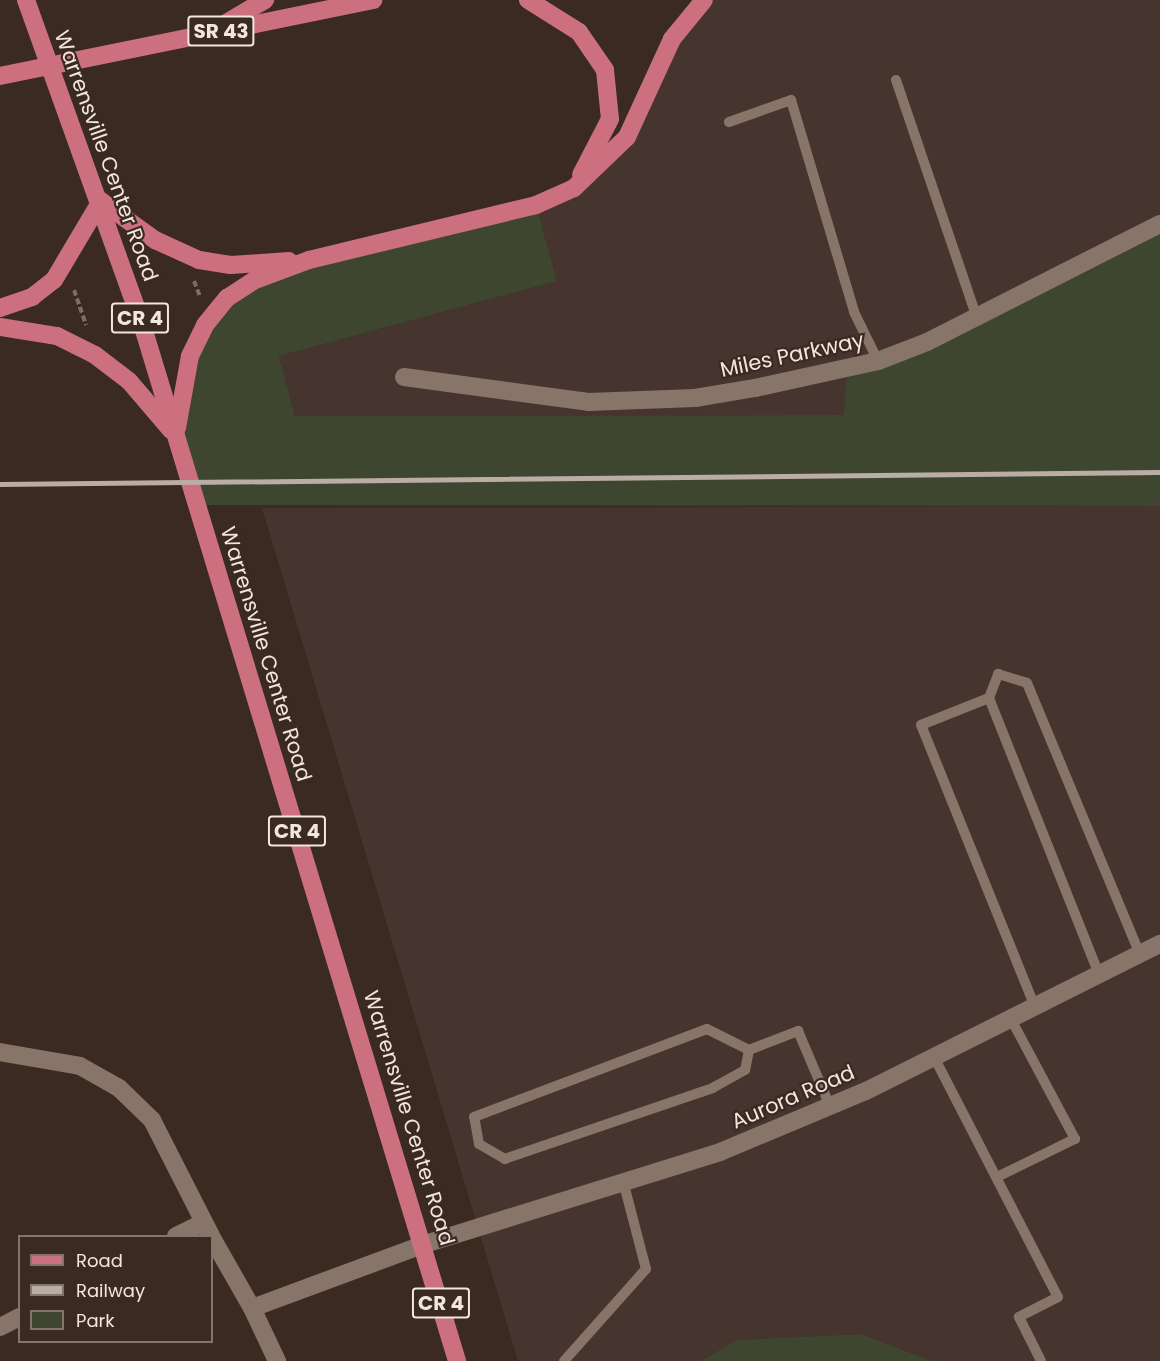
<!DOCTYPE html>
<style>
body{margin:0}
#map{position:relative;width:1160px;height:1361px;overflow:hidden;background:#3a2a21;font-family:Poppins,sans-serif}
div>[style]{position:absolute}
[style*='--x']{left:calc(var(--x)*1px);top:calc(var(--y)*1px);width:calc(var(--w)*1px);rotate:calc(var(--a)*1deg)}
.industrial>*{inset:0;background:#46342e}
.green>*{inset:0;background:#3f4630}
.path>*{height:4px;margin-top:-2px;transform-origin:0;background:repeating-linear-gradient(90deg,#7c6d66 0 6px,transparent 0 9px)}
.service>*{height:10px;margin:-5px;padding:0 5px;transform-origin:5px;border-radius:5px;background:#88756a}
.minor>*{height:18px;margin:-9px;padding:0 9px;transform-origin:9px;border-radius:9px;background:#88756a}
.tertiary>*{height:18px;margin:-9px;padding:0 9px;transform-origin:9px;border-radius:9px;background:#88756a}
.primary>*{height:18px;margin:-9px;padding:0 9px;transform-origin:9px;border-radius:9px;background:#cc7080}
.rail>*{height:4.5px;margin:-2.25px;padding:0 2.25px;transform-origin:2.25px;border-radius:2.25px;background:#baada6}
span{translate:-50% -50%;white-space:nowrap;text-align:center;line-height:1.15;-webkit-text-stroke:4.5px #3a2a21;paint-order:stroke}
.shield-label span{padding:2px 4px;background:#3a2a21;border:2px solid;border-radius:4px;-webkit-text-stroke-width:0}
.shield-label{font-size:20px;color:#f1e6e0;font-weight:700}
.street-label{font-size:21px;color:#f1e6e0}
.legend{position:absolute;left:18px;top:1235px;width:195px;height:108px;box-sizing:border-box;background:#3a2a21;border:2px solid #83756d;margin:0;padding:8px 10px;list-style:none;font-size:18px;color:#f1e6e0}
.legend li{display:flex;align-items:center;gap:12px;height:30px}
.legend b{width:30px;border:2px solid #83756d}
</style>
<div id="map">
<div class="industrial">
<div style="clip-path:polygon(704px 0,1160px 0,1160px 224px,845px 415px,295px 416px,279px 356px,557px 281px,536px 205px,615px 154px)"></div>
<div style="clip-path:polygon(1160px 506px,1160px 1361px,932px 1361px,861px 1334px,736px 1340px,701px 1361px,518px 1361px,262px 508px)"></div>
</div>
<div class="green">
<div style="clip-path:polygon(536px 205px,557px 281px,279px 356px,295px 416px,844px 415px,847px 368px,878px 361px,1160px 224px,1160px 506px,197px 505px,176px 436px,190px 356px,241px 288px)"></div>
<div style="clip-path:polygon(861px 1334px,932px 1361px,701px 1361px,736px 1340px)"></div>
</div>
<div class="path">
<div style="--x:194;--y:281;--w:17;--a:69"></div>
<div style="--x:74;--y:290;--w:37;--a:71"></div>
</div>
<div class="service">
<div style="--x:896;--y:80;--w:251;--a:71.2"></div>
<div style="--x:729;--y:122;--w:66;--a:-19.5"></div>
<div style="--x:791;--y:100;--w:221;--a:73.4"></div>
<div style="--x:854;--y:312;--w:55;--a:63.9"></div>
<div style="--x:989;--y:698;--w:26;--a:-69"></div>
<div style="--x:998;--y:674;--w:30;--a:17"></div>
<div style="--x:1027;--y:683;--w:294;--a:67.4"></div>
<div style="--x:1035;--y:1007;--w:304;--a:-112"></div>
<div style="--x:921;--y:725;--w:73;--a:-21.7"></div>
<div style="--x:989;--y:698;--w:297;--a:68.3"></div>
<div style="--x:749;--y:1050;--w:20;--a:101"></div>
<div style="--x:745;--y:1070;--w:37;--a:151"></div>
<div style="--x:713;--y:1088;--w:220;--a:161.2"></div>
<div style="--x:505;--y:1159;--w:30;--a:-150"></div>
<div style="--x:479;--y:1144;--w:27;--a:-100"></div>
<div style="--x:474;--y:1117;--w:249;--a:-20.7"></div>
<div style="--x:707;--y:1029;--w:47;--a:26.6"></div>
<div style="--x:749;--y:1050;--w:53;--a:-21.2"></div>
<div style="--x:798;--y:1031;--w:82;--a:66.9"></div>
<div style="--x:934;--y:1057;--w:270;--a:62.7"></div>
<div style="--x:1058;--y:1297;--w:44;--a:152.9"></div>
<div style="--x:1019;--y:1317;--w:49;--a:63.4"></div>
<div style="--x:997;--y:1177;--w:87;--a:-26"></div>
<div style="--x:1075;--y:1139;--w:136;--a:-118.1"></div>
<div style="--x:564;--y:1361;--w:123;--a:-48.3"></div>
<div style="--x:646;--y:1269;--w:91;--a:-104.6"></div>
</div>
<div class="minor">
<div style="--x:404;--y:377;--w:186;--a:7.7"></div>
<div style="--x:588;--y:402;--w:107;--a:-2.1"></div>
<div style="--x:695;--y:398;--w:61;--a:-9.5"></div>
<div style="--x:755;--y:388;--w:126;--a:-12.4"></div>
<div style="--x:878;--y:361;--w:53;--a:-21.2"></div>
<div style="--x:927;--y:342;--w:261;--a:-26.9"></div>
<div style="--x:176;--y:1236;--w:30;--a:-26"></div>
<div style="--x:425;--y:1244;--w:309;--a:-17.3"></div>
<div style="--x:720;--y:1152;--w:158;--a:-22.7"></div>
<div style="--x:866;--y:1091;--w:329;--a:-26.6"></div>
<div style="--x:252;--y:1308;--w:59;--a:64.7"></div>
<div style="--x:0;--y:1327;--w:22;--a:-27"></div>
</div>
<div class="tertiary">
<div style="--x:0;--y:1052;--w:81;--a:9.9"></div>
<div style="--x:80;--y:1066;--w:45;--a:29.4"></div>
<div style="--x:119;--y:1088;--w:46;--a:44.1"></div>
<div style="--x:152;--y:1120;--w:130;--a:63"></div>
<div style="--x:212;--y:1238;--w:81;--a:60.3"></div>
<div style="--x:252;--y:1308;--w:184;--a:-20.3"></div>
</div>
<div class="primary">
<div style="--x:26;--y:0;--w:344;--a:70.3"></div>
<div style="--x:142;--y:324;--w:1084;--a:73.1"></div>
<div style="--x:528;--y:0;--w:60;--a:32.1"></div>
<div style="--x:579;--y:32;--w:46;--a:55.6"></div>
<div style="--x:605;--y:70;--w:49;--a:84.2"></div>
<div style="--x:610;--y:119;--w:63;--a:117.4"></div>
<div style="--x:223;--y:25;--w:49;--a:-30.8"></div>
<div style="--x:0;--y:76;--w:381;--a:-11.5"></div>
<div style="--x:101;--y:201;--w:67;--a:35.8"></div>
<div style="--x:155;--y:240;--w:48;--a:24.4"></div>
<div style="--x:199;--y:260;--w:32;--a:9"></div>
<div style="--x:231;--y:265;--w:58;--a:-3.9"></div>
<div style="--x:0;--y:308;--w:34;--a:-19"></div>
<div style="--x:32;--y:297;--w:28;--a:-38"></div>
<div style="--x:54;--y:280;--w:92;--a:-59.3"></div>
<div style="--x:0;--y:327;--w:58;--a:9"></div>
<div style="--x:57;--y:336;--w:42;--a:26.6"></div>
<div style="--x:95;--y:355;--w:43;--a:37.4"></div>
<div style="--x:129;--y:381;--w:65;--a:49.4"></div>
<div style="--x:177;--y:428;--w:73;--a:-79.8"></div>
<div style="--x:190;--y:356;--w:34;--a:-64"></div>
<div style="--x:205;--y:325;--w:35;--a:-51"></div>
<div style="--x:227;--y:298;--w:33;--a:-33"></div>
<div style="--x:255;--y:280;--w:58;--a:-20.3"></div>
<div style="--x:309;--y:260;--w:234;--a:-13.6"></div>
<div style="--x:536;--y:205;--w:42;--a:-24.1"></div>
<div style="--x:574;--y:188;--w:74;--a:-43.9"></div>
<div style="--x:627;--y:137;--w:108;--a:-65.3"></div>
<div style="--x:672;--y:39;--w:50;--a:-50.6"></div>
</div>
<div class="rail">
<div style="--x:0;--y:484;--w:1160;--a:-0.59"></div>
</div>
<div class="shield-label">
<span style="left:221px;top:31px">SR 43</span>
<span style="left:140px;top:318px">CR 4</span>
<span style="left:297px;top:831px">CR 4</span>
<span style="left:441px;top:1303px">CR 4</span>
</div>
<div class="street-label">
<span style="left:106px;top:156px;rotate:70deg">Warrensville Center Road</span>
<span style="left:792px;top:355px;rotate:-12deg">Miles Parkway</span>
<span style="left:266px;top:654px;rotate:73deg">Warrensville Center Road</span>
<span style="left:793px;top:1097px;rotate:-23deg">Aurora Road</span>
<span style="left:409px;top:1118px;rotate:73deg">Warrensville Center Road</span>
</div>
<ul class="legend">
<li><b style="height:8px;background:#cc7080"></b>Road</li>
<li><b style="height:8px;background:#baada6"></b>Railway</li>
<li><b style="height:16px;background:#3f4630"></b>Park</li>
</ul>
</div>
